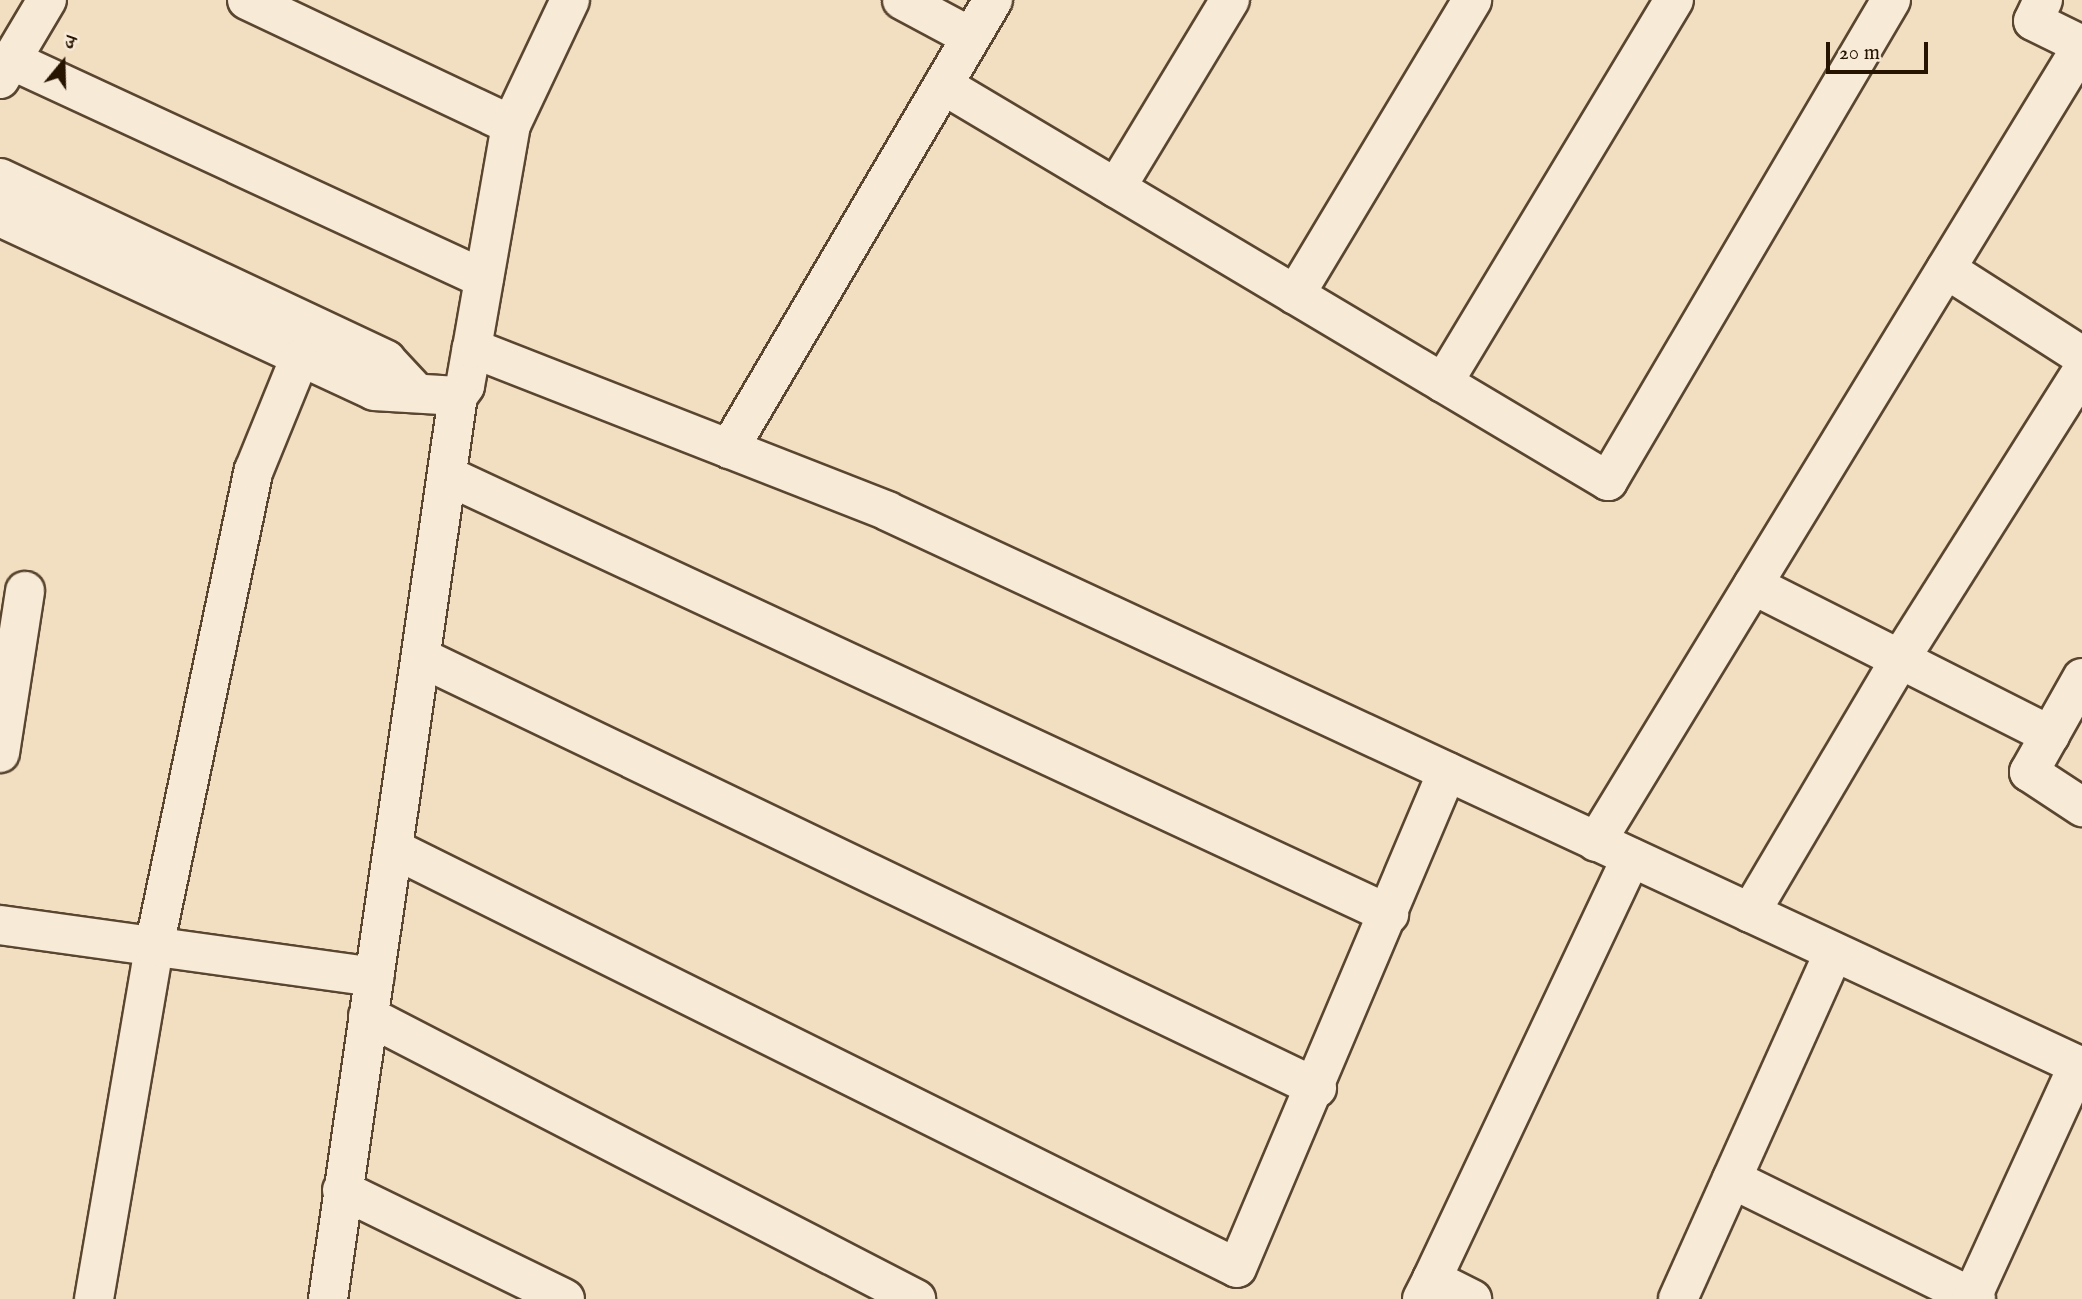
<!DOCTYPE html>
<meta charset="utf-8">
<style>
body{margin:0}
#map{position:relative;width:2082px;height:1299px;overflow:hidden;background:#f2dec1;font-family:"IM FELL English","Noto Serif Devanagari",serif}
div>[style]{position:absolute}
[style*='--x']{left:calc(var(--x)*1px);top:calc(var(--y)*1px);width:calc(var(--w)*1px);rotate:calc(var(--a)*1deg)}
.roads{filter:drop-shadow(2px 0 #5a4630) drop-shadow(-2px 0 #5a4630) drop-shadow(0 2px #5a4630) drop-shadow(0 -2px #5a4630)}
.street>*{height:38px;margin:-19px;padding:0 19px;transform-origin:19px;border-radius:19px;background:#f7ead7}
span{translate:-50% -50%;white-space:nowrap;text-align:center;line-height:1.15;-webkit-text-stroke:5px #f7ead7;paint-order:stroke}
.north{position:absolute;left:28px;top:28px;width:70px;height:70px;-webkit-text-stroke:5px #f7ead7;paint-order:stroke;rotate:19deg;font-size:19px;font-weight:700;line-height:28px;text-align:center;color:#271400}
.north::after{content:'';display:block;margin:auto;width:24px;height:32px;background:#271400;clip-path:polygon(50% 0,100% 100%,50% 72%,0 100%)}
.scale{position:absolute;left:1826px;top:42px;width:102px;height:32px;box-sizing:border-box;border:4px solid #271400;border-top:0;padding-left:9px;font-size:21px;line-height:24px;white-space:nowrap;color:#271400;-webkit-text-stroke:5px #f7ead7;paint-order:stroke}
</style>
<div id="map">
<div class="roads">
<div class="street">
<div style="--x:247;--y:0;--w:292;--a:25.3"></div>
<div style="--x:902;--y:0;--w:78;--a:28.2"></div>
<div style="--x:2043;--y:0;--w:23;--a:115"></div>
<div style="--x:2033;--y:21;--w:55;--a:26.1"></div>
<div style="--x:11;--y:60;--w:521;--a:24.84"></div>
<div style="--x:0;--y:79;--w:92;--a:-59.3"></div>
<div style="--x:943;--y:85;--w:774;--a:30.77"></div>
<div style="--x:1608;--y:481;--w:558;--a:-59.53"></div>
<div style="--x:0;--y:178;--w:427;--a:25.2"></div>
<div style="--x:386;--y:360;--w:41;--a:47"></div>
<div style="--x:1116;--y:188;--w:220;--a:-58.8"></div>
<div style="--x:0;--y:217;--w:412;--a:24.9"></div>
<div style="--x:374;--y:391;--w:84;--a:3.4"></div>
<div style="--x:458;--y:396;--w:12;--a:-55"></div>
<div style="--x:465;--y:386;--w:39;--a:-80"></div>
<div style="--x:472;--y:348;--w:446;--a:21.4"></div>
<div style="--x:887;--y:511;--w:1318;--a:24.95"></div>
<div style="--x:1946;--y:269;--w:161;--a:32.6"></div>
<div style="--x:1295;--y:295;--w:344;--a:-59"></div>
<div style="--x:472;--y:348;--w:226;--a:-80.1"></div>
<div style="--x:511;--y:125;--w:138;--a:-64.7"></div>
<div style="--x:1443;--y:383;--w:447;--a:-58.9"></div>
<div style="--x:729;--y:449;--w:521;--a:-59.55"></div>
<div style="--x:450;--y:477;--w:1036;--a:24.96"></div>
<div style="--x:1753;--y:585;--w:333;--a:26.8"></div>
<div style="--x:422;--y:658;--w:993;--a:25.66"></div>
<div style="--x:2082;--y:678;--w:108;--a:119.4"></div>
<div style="--x:2029;--y:772;--w:64;--a:33.4"></div>
<div style="--x:0;--y:753;--w:164;--a:-81.2"></div>
<div style="--x:1596;--y:842;--w:933;--a:-58.59"></div>
<div style="--x:394;--y:849;--w:941;--a:26.43"></div>
<div style="--x:1237;--y:1268;--w:539;--a:-67.05"></div>
<div style="--x:1750;--y:913;--w:295;--a:-59.4"></div>
<div style="--x:1900;--y:659;--w:341;--a:-57.7"></div>
<div style="--x:0;--y:925;--w:378;--a:7.9"></div>
<div style="--x:368;--y:1016;--w:617;--a:27.31"></div>
<div style="--x:1732;--y:1179;--w:272;--a:26.2"></div>
<div style="--x:342;--y:1190;--w:248;--a:26"></div>
<div style="--x:1432;--y:1279;--w:466;--a:-64.7"></div>
<div style="--x:1972;--y:1297;--w:255;--a:-65.4"></div>
<div style="--x:94;--y:1299;--w:357;--a:-80.3"></div>
<div style="--x:154;--y:947;--w:487;--a:-78.2"></div>
<div style="--x:254;--y:470;--w:119;--a:-67.8"></div>
<div style="--x:328;--y:1299;--w:912;--a:-81.81"></div>
<div style="--x:1422;--y:1299;--w:22;--a:-63"></div>
<div style="--x:1432;--y:1279;--w:45;--a:26.6"></div>
<div style="--x:1678;--y:1299;--w:380;--a:-65.8"></div>
</div>
</div>
<div class="north">उ</div>
<div class="scale">20 m</div>
</div>
